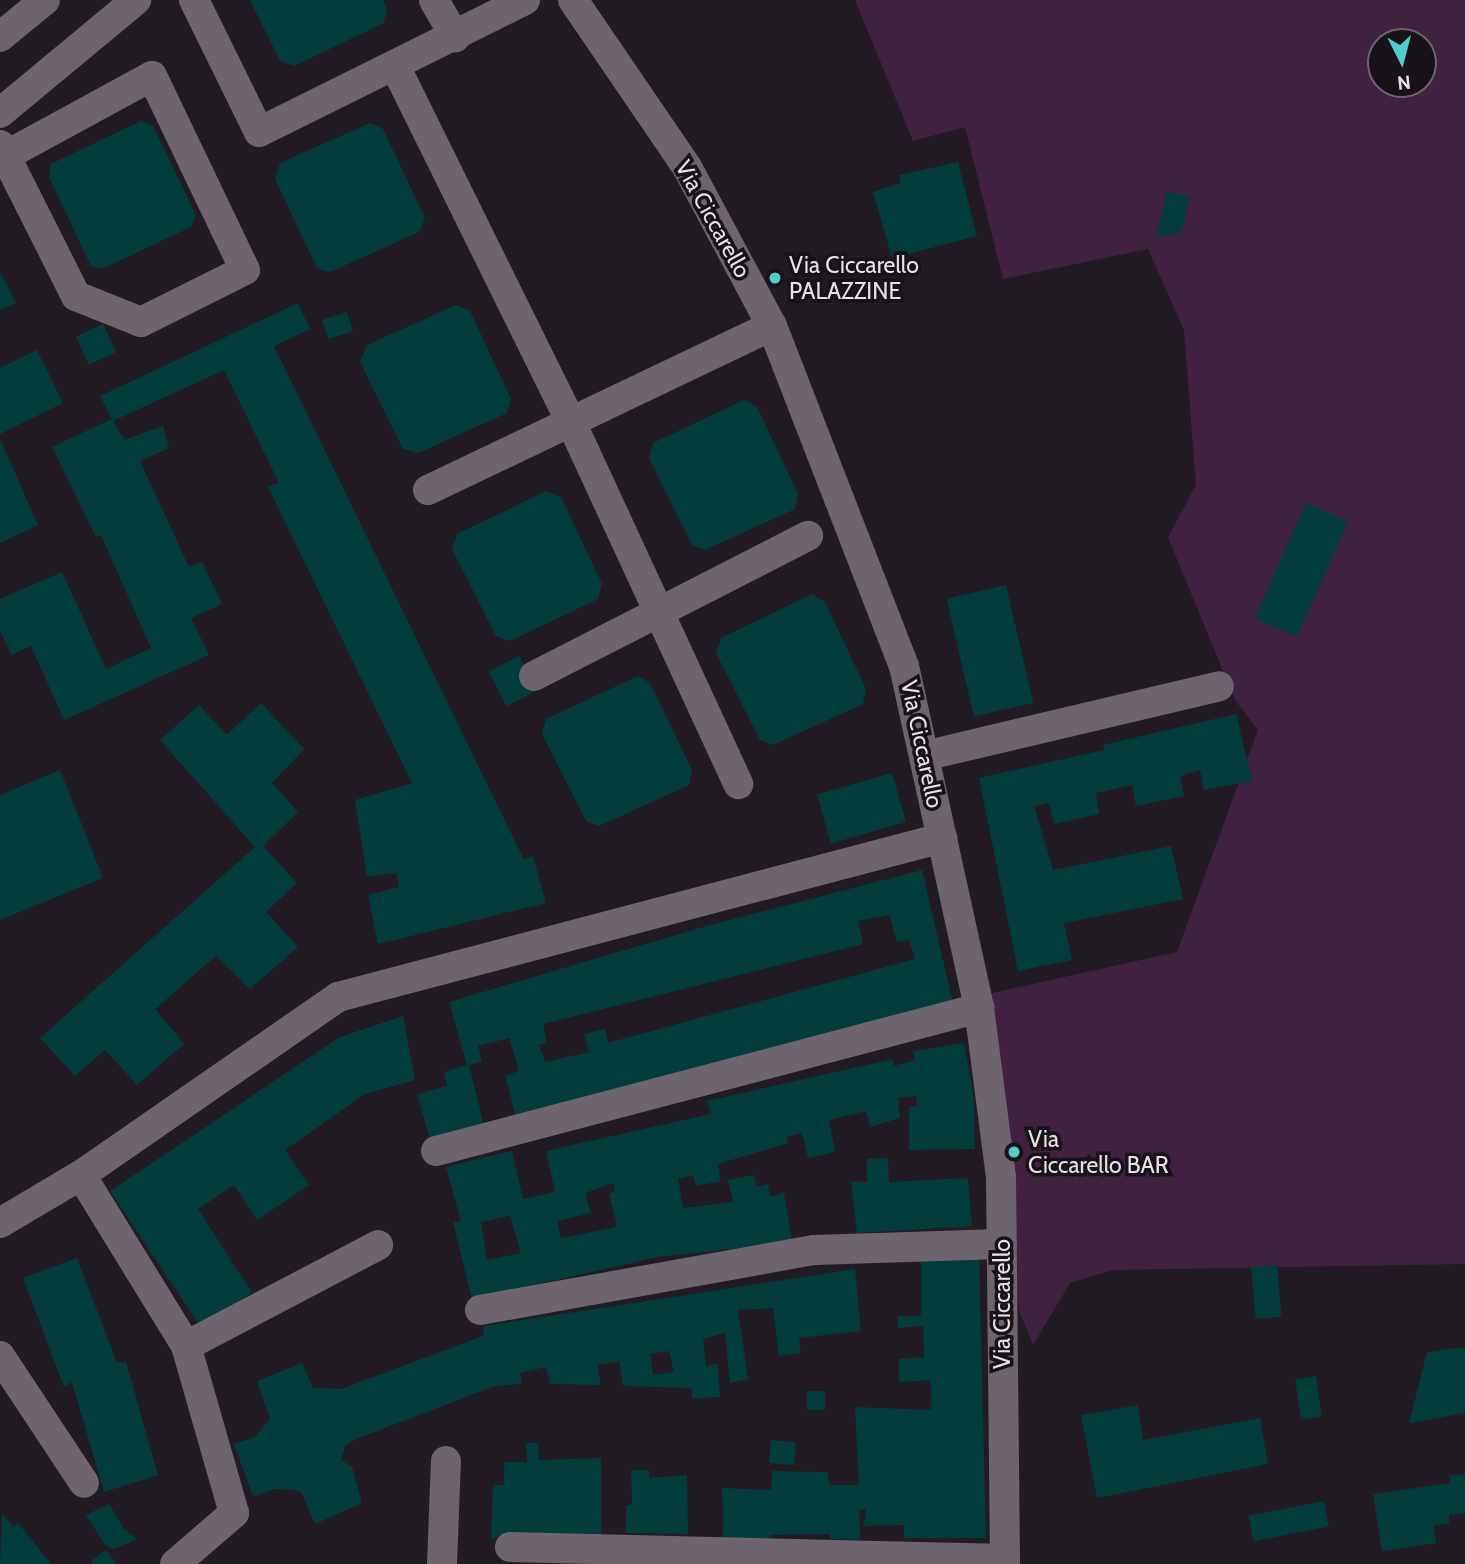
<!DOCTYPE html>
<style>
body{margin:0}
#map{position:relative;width:1465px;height:1564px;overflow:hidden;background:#231b23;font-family:Cabin,sans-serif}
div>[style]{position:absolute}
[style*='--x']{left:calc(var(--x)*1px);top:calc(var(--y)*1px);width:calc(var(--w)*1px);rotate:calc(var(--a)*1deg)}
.green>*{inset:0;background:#402240}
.building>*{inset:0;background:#023d3c;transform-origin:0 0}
.street>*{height:30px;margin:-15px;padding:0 15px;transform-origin:15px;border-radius:15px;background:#6e646e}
.dots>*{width:19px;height:19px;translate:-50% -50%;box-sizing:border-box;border:4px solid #191219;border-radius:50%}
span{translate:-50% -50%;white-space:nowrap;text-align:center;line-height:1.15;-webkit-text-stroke:7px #191219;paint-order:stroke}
.street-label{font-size:23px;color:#e8e2e7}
.poi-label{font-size:23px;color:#e8e2e7}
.left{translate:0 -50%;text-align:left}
.north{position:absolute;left:1367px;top:28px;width:70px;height:70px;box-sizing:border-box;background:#191219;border:2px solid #6c656b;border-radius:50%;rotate:174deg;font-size:19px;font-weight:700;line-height:28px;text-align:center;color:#e8e2e7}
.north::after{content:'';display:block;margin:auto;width:24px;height:32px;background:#53cdca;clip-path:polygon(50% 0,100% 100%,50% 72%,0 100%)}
</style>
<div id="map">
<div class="green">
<div style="clip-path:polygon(evenodd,855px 0,1465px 0,1465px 1264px,1113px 1270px,1070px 1283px,1033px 1345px,1019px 1310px,992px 993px,1177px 952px,1258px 730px,1235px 700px,1168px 537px,1196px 485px,1184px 330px,1148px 249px,1003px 279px,965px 127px,913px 141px,855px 0,1381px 42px,1423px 42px,1423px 84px,1381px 84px,1381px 42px)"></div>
</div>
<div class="building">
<div style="clip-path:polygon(250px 0,383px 0,387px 9px,384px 23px,294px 66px,280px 61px)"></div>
<div style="clip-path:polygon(141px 121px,153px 126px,196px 215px,191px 227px,102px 269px,91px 266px,49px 177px,51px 164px)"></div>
<div style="clip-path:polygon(370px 123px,383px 129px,425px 218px,419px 232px,330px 272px,317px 268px,275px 179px,280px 163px)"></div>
<div style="clip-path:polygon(958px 162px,977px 236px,892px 258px,873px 192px,901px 183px,899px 175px)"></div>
<div style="clip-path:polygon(1167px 191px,1190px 197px,1181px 233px,1156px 236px)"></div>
<div style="clip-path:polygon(0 272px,16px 303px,0 310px)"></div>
<div style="clip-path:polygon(298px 303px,310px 329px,274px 346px,524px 860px,533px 856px,546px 903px,378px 944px,368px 895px,399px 887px,396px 873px,367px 877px,355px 800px,412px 783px,268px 487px,279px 483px,224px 370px,113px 421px,124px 440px,163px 426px,169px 448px,140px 461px,189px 567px,202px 562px,222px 604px,191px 618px,209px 655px,64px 720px,31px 646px,11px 655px,0 630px,0 599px,62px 572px,106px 669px,151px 648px,101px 535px,96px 537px,52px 447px,112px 419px,100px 396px)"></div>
<div style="clip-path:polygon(456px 305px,470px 311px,511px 399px,507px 413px,418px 453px,403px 449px,360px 362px,367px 345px)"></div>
<div style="left:347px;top:312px;width:20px;height:26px;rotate:72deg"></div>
<div style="left:103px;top:324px;width:31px;height:30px;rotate:65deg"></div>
<div style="clip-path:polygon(37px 350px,63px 403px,0 434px,0 368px)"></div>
<div style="clip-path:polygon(744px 400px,757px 407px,798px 494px,795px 509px,705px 550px,692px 545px,649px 458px,653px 443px)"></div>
<div style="clip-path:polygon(0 439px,38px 525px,0 543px)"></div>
<div style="clip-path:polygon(546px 491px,561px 497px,602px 584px,598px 599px,510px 641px,496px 636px,452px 549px,457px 534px)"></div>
<div style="left:1306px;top:503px;width:46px;height:126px;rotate:24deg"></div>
<div style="left:1006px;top:585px;width:121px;height:61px;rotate:77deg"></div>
<div style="clip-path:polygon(812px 594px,825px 602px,866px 689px,863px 704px,773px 745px,760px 740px,716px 653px,721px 638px)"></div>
<div style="left:519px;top:656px;width:39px;height:34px;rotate:63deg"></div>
<div style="clip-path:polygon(638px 676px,650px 683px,692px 770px,689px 785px,599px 826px,586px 821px,542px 734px,546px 719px)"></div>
<div style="clip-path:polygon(261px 703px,304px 749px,272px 783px,298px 812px,263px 846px,297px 883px,266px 912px,298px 947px,250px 989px,216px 956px,155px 1009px,184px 1044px,137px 1085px,105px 1050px,75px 1076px,40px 1038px,255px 847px,160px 740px,199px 705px,227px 735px)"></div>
<div style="clip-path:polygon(1236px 714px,1252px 781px,1204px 790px,1200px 770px,1180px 776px,1184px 796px,1136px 806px,1132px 785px,1096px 793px,1099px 814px,1054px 824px,1049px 803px,1034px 806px,1053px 870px,1171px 846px,1183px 899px,1064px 923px,1072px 960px,1018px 971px,979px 778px,1104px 750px,1103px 745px)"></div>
<div style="clip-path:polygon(60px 770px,103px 878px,0 920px,0 795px)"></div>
<div style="left:892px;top:773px;width:51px;height:78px;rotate:74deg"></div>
<div style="clip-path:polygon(evenodd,922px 870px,954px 1007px,517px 1121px,505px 1076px,519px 1071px,509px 1038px,478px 1046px,482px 1062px,469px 1065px,484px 1126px,430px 1139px,417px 1094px,447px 1086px,444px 1072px,467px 1065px,449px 1002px,703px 927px,922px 870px,889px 915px,897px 942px,909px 940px,915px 959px,608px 1043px,605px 1029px,584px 1034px,589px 1052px,545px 1062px,539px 1045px,547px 1043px,543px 1024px,863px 944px,858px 921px,889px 915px)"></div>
<div style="clip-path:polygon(403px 1016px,415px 1080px,365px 1094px,285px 1150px,309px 1185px,257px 1220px,234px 1185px,198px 1209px,252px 1293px,200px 1326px,110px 1191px,340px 1037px)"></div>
<div style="clip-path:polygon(evenodd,964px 1043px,974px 1098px,975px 1149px,909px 1150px,909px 1107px,917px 1106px,916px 1096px,898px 1098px,900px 1118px,870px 1127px,866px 1111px,829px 1120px,835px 1152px,808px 1158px,802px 1133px,787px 1137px,788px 1143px,718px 1164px,721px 1181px,696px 1186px,693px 1175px,678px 1179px,683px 1208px,733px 1202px,728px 1180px,754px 1175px,757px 1187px,768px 1184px,770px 1197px,784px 1193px,792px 1242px,658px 1257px,472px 1299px,453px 1222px,461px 1221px,446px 1167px,512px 1151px,523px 1199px,555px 1192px,546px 1151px,711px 1114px,707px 1101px,893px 1059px,894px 1066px,915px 1060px,913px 1051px,964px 1043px,613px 1183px,615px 1191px,609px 1194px,617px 1227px,561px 1238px,557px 1221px,591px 1213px,585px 1193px,613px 1183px,964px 1043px,510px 1216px,521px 1253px,487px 1260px,481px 1222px,510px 1216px)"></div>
<div style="clip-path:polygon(888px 1158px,889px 1182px,968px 1178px,972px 1226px,857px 1233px,851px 1181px,867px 1182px,867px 1159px)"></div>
<div style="clip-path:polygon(979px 1253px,986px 1538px,904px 1538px,904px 1525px,864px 1526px,866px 1509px,859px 1510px,860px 1540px,830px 1539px,830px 1534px,771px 1535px,771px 1541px,723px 1539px,722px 1488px,771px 1490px,772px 1471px,828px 1472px,829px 1485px,859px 1485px,855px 1407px,931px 1410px,930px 1380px,899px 1382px,899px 1359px,924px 1357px,923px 1326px,898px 1328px,898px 1316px,921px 1316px,921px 1256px)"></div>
<div style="clip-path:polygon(77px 1258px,117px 1363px,126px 1362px,158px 1475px,104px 1492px,72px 1382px,64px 1387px,23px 1278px)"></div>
<div style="left:1277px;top:1265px;width:52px;height:26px;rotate:85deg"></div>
<div style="clip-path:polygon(evenodd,855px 1269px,861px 1331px,799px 1338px,801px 1353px,779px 1356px,773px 1308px,738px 1310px,748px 1379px,730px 1383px,725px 1333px,703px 1339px,706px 1366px,718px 1364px,720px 1397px,692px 1399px,692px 1388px,623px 1386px,619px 1361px,597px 1365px,601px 1385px,550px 1384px,546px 1367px,520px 1373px,522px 1384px,495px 1386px,356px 1439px,345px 1446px,341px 1460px,352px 1467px,362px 1503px,315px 1524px,302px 1493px,295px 1490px,275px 1489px,253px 1496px,234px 1444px,255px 1437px,270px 1419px,257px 1381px,302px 1363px,313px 1388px,341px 1389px,483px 1336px,484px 1326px,855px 1269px,669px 1351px,674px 1372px,653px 1375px,650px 1354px,669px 1351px)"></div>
<div style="clip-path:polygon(1465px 1347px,1465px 1413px,1409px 1423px,1427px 1352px)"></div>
<div style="left:1316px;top:1376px;width:41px;height:21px;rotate:82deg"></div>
<div style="left:807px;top:1391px;width:18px;height:19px"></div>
<div style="clip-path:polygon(1138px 1405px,1143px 1440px,1260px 1418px,1268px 1464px,1097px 1498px,1081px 1415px)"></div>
<div style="left:771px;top:1440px;width:25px;height:23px;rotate:5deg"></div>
<div style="clip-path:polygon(526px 1443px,538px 1443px,539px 1460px,601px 1458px,601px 1537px,491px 1538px,493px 1485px,504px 1485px,504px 1462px,527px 1462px)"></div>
<div style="clip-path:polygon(631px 1470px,649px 1470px,649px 1478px,687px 1475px,688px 1534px,626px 1533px,626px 1506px,632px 1504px)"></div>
<div style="clip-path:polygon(1465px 1474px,1465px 1513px,1449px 1515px,1449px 1524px,1434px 1525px,1436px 1543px,1382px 1551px,1373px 1494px,1450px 1483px,1449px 1475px)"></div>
<div style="left:1324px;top:1501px;width:26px;height:77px;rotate:79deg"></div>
<div style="clip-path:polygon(109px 1504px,124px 1529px,137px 1539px,114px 1549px,105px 1545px,86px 1515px)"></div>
<div style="clip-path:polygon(2px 1513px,13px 1527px,18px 1523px,51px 1564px,0 1564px)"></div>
<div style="clip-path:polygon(106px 1550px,117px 1564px,93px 1564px,91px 1561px)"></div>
</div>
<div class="street">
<div style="--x:194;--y:0;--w:147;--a:63.8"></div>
<div style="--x:259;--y:132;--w:297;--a:-26.4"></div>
<div style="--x:434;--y:0;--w:43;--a:60.4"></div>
<div style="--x:573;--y:0;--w:202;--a:55.7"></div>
<div style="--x:687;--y:167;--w:180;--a:61.9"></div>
<div style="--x:772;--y:326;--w:365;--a:68.8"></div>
<div style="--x:904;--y:666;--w:350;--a:77.6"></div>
<div style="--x:979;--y:1008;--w:170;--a:82.6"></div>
<div style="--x:1001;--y:1177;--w:387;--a:89.4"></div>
<div style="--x:0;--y:37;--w:58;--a:-39.4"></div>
<div style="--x:396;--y:68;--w:395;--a:63.7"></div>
<div style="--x:571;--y:422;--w:399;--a:65.2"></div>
<div style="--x:0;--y:113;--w:177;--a:-39.7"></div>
<div style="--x:0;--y:145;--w:169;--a:63.3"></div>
<div style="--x:76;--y:296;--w:70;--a:21.8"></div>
<div style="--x:141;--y:322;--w:116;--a:-26.6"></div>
<div style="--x:245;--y:270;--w:215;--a:-115.6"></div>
<div style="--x:152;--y:76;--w:167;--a:151.4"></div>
<div style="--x:428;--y:490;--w:381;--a:-25.5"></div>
<div style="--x:534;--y:676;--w:308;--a:-27.1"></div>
<div style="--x:924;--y:756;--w:303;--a:-13.3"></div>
<div style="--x:436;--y:1151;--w:562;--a:-14.75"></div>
<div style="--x:81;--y:1175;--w:201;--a:58.4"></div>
<div style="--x:186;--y:1346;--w:217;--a:-27.7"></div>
<div style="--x:0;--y:1223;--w:94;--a:-30.7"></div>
<div style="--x:81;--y:1175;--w:313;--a:-34.7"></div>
<div style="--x:338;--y:997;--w:625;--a:-14.75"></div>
<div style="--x:480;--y:1310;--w:339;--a:-10.2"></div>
<div style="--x:814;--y:1250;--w:188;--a:-1.8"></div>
<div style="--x:0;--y:1356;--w:152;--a:56.5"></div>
<div style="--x:510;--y:1547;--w:495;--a:1.4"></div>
<div style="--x:175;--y:1564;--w:78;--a:-40.8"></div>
<div style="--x:234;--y:1513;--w:174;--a:-106"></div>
<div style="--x:442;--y:1564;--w:103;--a:-87.8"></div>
</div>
<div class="dots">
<div style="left:775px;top:278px;background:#53cdca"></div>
<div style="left:1014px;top:1152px;background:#53cdca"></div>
</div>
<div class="street-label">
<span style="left:713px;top:219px;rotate:61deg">Via Ciccarello</span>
<span style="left:922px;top:744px;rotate:78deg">Via Ciccarello</span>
<span style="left:1002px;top:1304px;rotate:-90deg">Via Ciccarello</span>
</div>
<div class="poi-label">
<span class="left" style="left:789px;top:278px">Via Ciccarello<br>PALAZZINE</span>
<span class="left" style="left:1028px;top:1152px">Via<br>Ciccarello BAR</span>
</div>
<div class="north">N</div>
</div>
